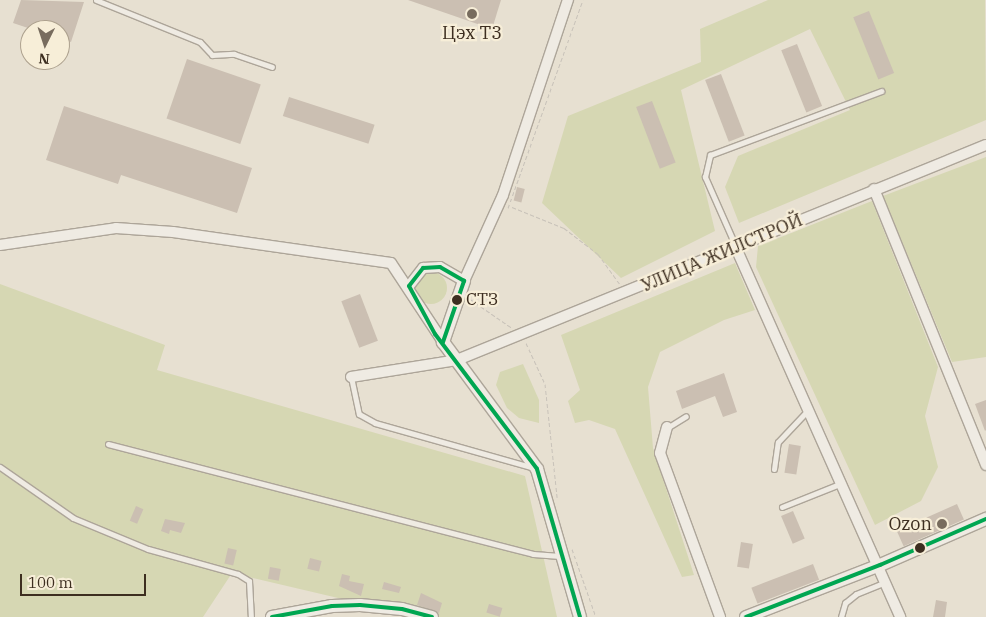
<!DOCTYPE html>
<meta charset="utf-8">
<style>
body{margin:0}
#map{position:relative;width:986px;height:617px;overflow:hidden;background:#e7e0d1;font-family:"IBM Plex Serif",serif}
div>[style]{position:absolute}
[style*='--x']{left:calc(var(--x)*1px);top:calc(var(--y)*1px);width:calc(var(--w)*1px);rotate:calc(var(--a)*1deg)}
.green>*{inset:0;background:#d6d7b3}
.round{border-radius:50%}
.building>*{inset:0;background:#cbbfb2;transform-origin:0 0}
.path>*{height:1px;margin-top:-0.5px;transform-origin:0;background:repeating-linear-gradient(90deg,#c8c2b9 0 4px,transparent 0 6.5px)}
.roads{filter:drop-shadow(1px 0 #ada599) drop-shadow(-1px 0 #ada599) drop-shadow(0 1px #ada599) drop-shadow(0 -1px #ada599)}
.service>*{height:5px;margin:-2.5px;padding:0 2.5px;transform-origin:2.5px;border-radius:2.5px;background:#efebe3}
.minor>*{height:10px;margin:-5px;padding:0 5px;transform-origin:5px;border-radius:5px;background:#efebe3}
.tertiary>*{height:12px;margin:-6px;padding:0 6px;transform-origin:6px;border-radius:6px;background:#efebe3}
.bus-1>*{height:4px;margin:-2px;padding:0 2px;transform-origin:2px;border-radius:2px;background:#00a651}
.dots>*{width:14px;height:14px;translate:-50% -50%;box-sizing:border-box;border:2px solid #f7eed8;border-radius:50%}
span{translate:-50% -50%;white-space:nowrap;text-align:center;line-height:1.15;-webkit-text-stroke:4.5px #f7eed8;paint-order:stroke}
.bus-label{font-size:17px;color:#3d2e20}
.left{translate:0 -50%;text-align:left}
.poi-label{font-size:18px;color:#3d2e20}
.right{translate:-100% -50%;text-align:right}
.street-label{font-size:18px;color:#3d2e20}
.north{position:absolute;left:20px;top:20px;width:50px;height:50px;box-sizing:border-box;background:#f7eed8;border:1px solid #ada18e;border-radius:50%;rotate:184deg;font-size:14px;font-weight:700;line-height:20px;text-align:center;color:#3d2e20}
.north::after{content:'';display:block;margin:auto;width:18px;height:22px;background:#786c5e;clip-path:polygon(50% 0,100% 100%,50% 72%,0 100%)}
.scale{position:absolute;left:20px;top:574px;width:126px;height:22px;box-sizing:border-box;border:2px solid #3d2e20;border-top:0;padding-left:6px;font-size:15px;line-height:18px;white-space:nowrap;color:#3d2e20;-webkit-text-stroke:4px #f7eed8;paint-order:stroke}
</style>
<div id="map">
<div class="green">
<div style="clip-path:polygon(768px 0,985px 0,986px 120px,739px 223px,725px 187px,738px 156px,850px 110px,810px 29px,681px 90px,715px 231px,621px 278px,542px 203px,568px 116px,701px 62px,700px 29px)"></div>
<div style="clip-path:polygon(986px 157px,986px 357px,952px 362px,883px 196px)"></div>
<div style="clip-path:polygon(872px 201px,938px 367px,925px 416px,938px 467px,921px 501px,875px 525px,756px 267px,758px 246px)"></div>
<div style="clip-path:polygon(735px 263px,755px 310px,724px 320px,660px 352px,648px 387px,653px 448px,694px 575px,682px 577px,615px 429px,589px 420px,575px 423px,568px 401px,580px 390px,561px 335px)"></div>
<div class="round" style="left:415px;top:272px;width:32px;height:32px"></div>
<div style="clip-path:polygon(0 284px,165px 345px,157px 370px,525px 476px,557px 617px,419px 617px,232px 573px,203px 617px,0 617px)"></div>
<div style="clip-path:polygon(523px 364px,539px 400px,539px 423px,519px 418px,507px 408px,496px 385px,500px 372px)"></div>
</div>
<div class="building">
<div style="clip-path:polygon(21px 0,84px 2px,71px 42px,60px 38px,60px 30px,34px 30px,13px 23px)"></div>
<div style="clip-path:polygon(408px 0,501px 0,492px 29px)"></div>
<div style="left:869px;top:11px;width:67px;height:17px;rotate:68deg"></div>
<div style="left:797px;top:44px;width:67px;height:17px;rotate:68deg"></div>
<div style="left:187px;top:59px;width:78px;height:63px;rotate:19deg"></div>
<div style="left:721px;top:74px;width:66px;height:17px;rotate:69deg"></div>
<div style="left:289px;top:97px;width:90px;height:20px;rotate:18deg"></div>
<div style="left:652px;top:101px;width:66px;height:17px;rotate:69deg"></div>
<div style="clip-path:polygon(64px 106px,252px 168px,237px 213px,121px 175px,118px 184px,46px 160px)"></div>
<div style="left:517px;top:187px;width:8px;height:14px;rotate:14deg"></div>
<div style="left:360px;top:294px;width:50px;height:20px;rotate:69deg"></div>
<div style="clip-path:polygon(724px 373px,737px 412px,723px 417px,715px 396px,682px 409px,676px 391px)"></div>
<div style="clip-path:polygon(986px 400px,986px 430px,985px 431px,975px 404px)"></div>
<div style="left:789px;top:444px;width:12px;height:29px;rotate:9deg"></div>
<div style="left:957px;top:504px;width:17px;height:66px;rotate:66deg"></div>
<div style="left:136px;top:506px;width:8px;height:16px;rotate:23deg"></div>
<div style="left:793px;top:511px;width:30px;height:13px;rotate:67deg"></div>
<div style="clip-path:polygon(165px 519px,185px 523px,181px 533px,170px 530px,169px 534px,161px 531px)"></div>
<div style="left:741px;top:542px;width:12px;height:25px;rotate:9deg"></div>
<div style="left:228px;top:548px;width:9px;height:16px;rotate:13deg"></div>
<div style="left:310px;top:558px;width:12px;height:11px;rotate:14deg"></div>
<div style="left:813px;top:564px;width:17px;height:66px;rotate:69deg"></div>
<div style="left:270px;top:567px;width:11px;height:12px;rotate:10deg"></div>
<div style="clip-path:polygon(342px 574px,350px 576px,349px 581px,364px 584px,361px 596px,339px 586px)"></div>
<div style="clip-path:polygon(384px 582px,401px 587px,399px 593px,382px 589px)"></div>
<div style="clip-path:polygon(421px 593px,442px 603px,439px 613px,417px 605px)"></div>
<div style="clip-path:polygon(936px 600px,947px 602px,945px 617px,933px 617px)"></div>
<div style="left:489px;top:604px;width:14px;height:9px;rotate:17deg"></div>
</div>
<div class="path">
<div style="--x:512;--y:207;--w:56;--a:22"></div>
<div style="--x:564;--y:228;--w:43;--a:37.4"></div>
<div style="--x:598;--y:254;--w:37;--a:54"></div>
<div style="--x:508;--y:208;--w:221;--a:-70.2"></div>
<div style="--x:470;--y:299;--w:51;--a:34.6"></div>
<div style="--x:526;--y:343;--w:45;--a:65.1"></div>
<div style="--x:545;--y:384;--w:114;--a:83.9"></div>
<div style="--x:572;--y:549;--w:72;--a:70.6"></div>
</div>
<div class="roads">
<div class="service">
<div style="--x:96;--y:0;--w:112;--a:22"></div>
<div style="--x:200;--y:42;--w:18;--a:47"></div>
<div style="--x:212;--y:55;--w:22;--a:-3"></div>
<div style="--x:234;--y:54;--w:40;--a:18.9"></div>
<div style="--x:736;--y:247;--w:77;--a:-113.9"></div>
<div style="--x:705;--y:177;--w:23;--a:-77"></div>
<div style="--x:710;--y:155;--w:183;--a:-20.5"></div>
<div style="--x:351;--y:377;--w:38;--a:78"></div>
<div style="--x:359;--y:414;--w:18;--a:29"></div>
<div style="--x:375;--y:423;--w:165;--a:15.8"></div>
<div style="--x:667;--y:428;--w:22;--a:-32"></div>
<div style="--x:108;--y:444;--w:439;--a:14.5"></div>
<div style="--x:533;--y:554;--w:27;--a:4"></div>
<div style="--x:0;--y:467;--w:89;--a:34.9"></div>
<div style="--x:73;--y:518;--w:81;--a:22.5"></div>
<div style="--x:148;--y:549;--w:93;--a:15.5"></div>
<div style="--x:238;--y:574;--w:13;--a:32"></div>
<div style="--x:249;--y:581;--w:36;--a:87"></div>
<div style="--x:774;--y:469;--w:27;--a:-82"></div>
<div style="--x:778;--y:442;--w:45;--a:-46.8"></div>
<div style="--x:782;--y:507;--w:65;--a:-21.8"></div>
<div style="--x:841;--y:617;--w:15;--a:-74"></div>
<div style="--x:845;--y:603;--w:14;--a:-39"></div>
<div style="--x:856;--y:594;--w:32;--a:-22"></div>
</div>
<div class="minor">
<div style="--x:874;--y:189;--w:298;--a:67.9"></div>
<div style="--x:0;--y:245;--w:117;--a:-8.3"></div>
<div style="--x:116;--y:228;--w:57;--a:4"></div>
<div style="--x:173;--y:232;--w:220;--a:8.1"></div>
<div style="--x:391;--y:263;--w:95;--a:56.6"></div>
<div style="--x:736;--y:248;--w:404;--a:66"></div>
<div style="--x:409;--y:286;--w:23;--a:-52"></div>
<div style="--x:423;--y:268;--w:17;--a:-3"></div>
<div style="--x:440;--y:267;--w:28;--a:30"></div>
<div style="--x:464;--y:281;--w:94;--a:-65.6"></div>
<div style="--x:503;--y:195;--w:206;--a:-71.6"></div>
<div style="--x:351;--y:377;--w:107;--a:-9.1"></div>
<div style="--x:457;--y:360;--w:571;--a:-22.12"></div>
<div style="--x:667;--y:427;--w:27;--a:105"></div>
<div style="--x:660;--y:453;--w:175;--a:69.9"></div>
</div>
<div class="tertiary">
<div style="--x:464;--y:281;--w:65;--a:109"></div>
<div style="--x:443;--y:342;--w:158;--a:53.5"></div>
<div style="--x:537;--y:469;--w:154;--a:73.8"></div>
<div style="--x:272;--y:617;--w:61;--a:-10.4"></div>
<div style="--x:332;--y:606;--w:28;--a:-2"></div>
<div style="--x:360;--y:605;--w:42;--a:5.4"></div>
<div style="--x:402;--y:609;--w:31;--a:15"></div>
<div style="--x:746;--y:617;--w:144;--a:-21.2"></div>
<div style="--x:880;--y:565;--w:116;--a:-23.5"></div>
</div>
</div>
<div class="bus-1">
<div style="--x:409;--y:286;--w:55;--a:61.6"></div>
<div style="--x:435;--y:334;--w:169;--a:52.9"></div>
<div style="--x:537;--y:469;--w:154;--a:73.8"></div>
<div style="--x:409;--y:286;--w:23;--a:-52"></div>
<div style="--x:423;--y:268;--w:17;--a:-3"></div>
<div style="--x:440;--y:267;--w:28;--a:30"></div>
<div style="--x:443;--y:342;--w:65;--a:-71"></div>
<div style="--x:272;--y:617;--w:61;--a:-10.4"></div>
<div style="--x:332;--y:606;--w:28;--a:-2"></div>
<div style="--x:360;--y:605;--w:42;--a:5.4"></div>
<div style="--x:402;--y:609;--w:31;--a:15"></div>
<div style="--x:746;--y:617;--w:144;--a:-21.2"></div>
<div style="--x:880;--y:565;--w:116;--a:-23.5"></div>
</div>
<div class="dots">
<div style="left:472px;top:14px;background:#786c5e"></div>
<div style="left:457px;top:300px;background:#3d2e20"></div>
<div style="left:942px;top:524px;background:#786c5e"></div>
<div style="left:920px;top:548px;background:#3d2e20"></div>
</div>
<div class="bus-label">
<span class="left" style="left:466px;top:300px">СТЗ</span>
</div>
<div class="poi-label">
<span style="left:472px;top:33px">Цэх Т3</span>
<span class="right" style="left:932px;top:524px">Ozon</span>
</div>
<div class="street-label">
<span style="left:722px;top:253px;rotate:-23deg">УЛИЦА ЖИЛСТРОЙ</span>
</div>
<div class="north">N</div>
<div class="scale">100 m</div>
</div>
